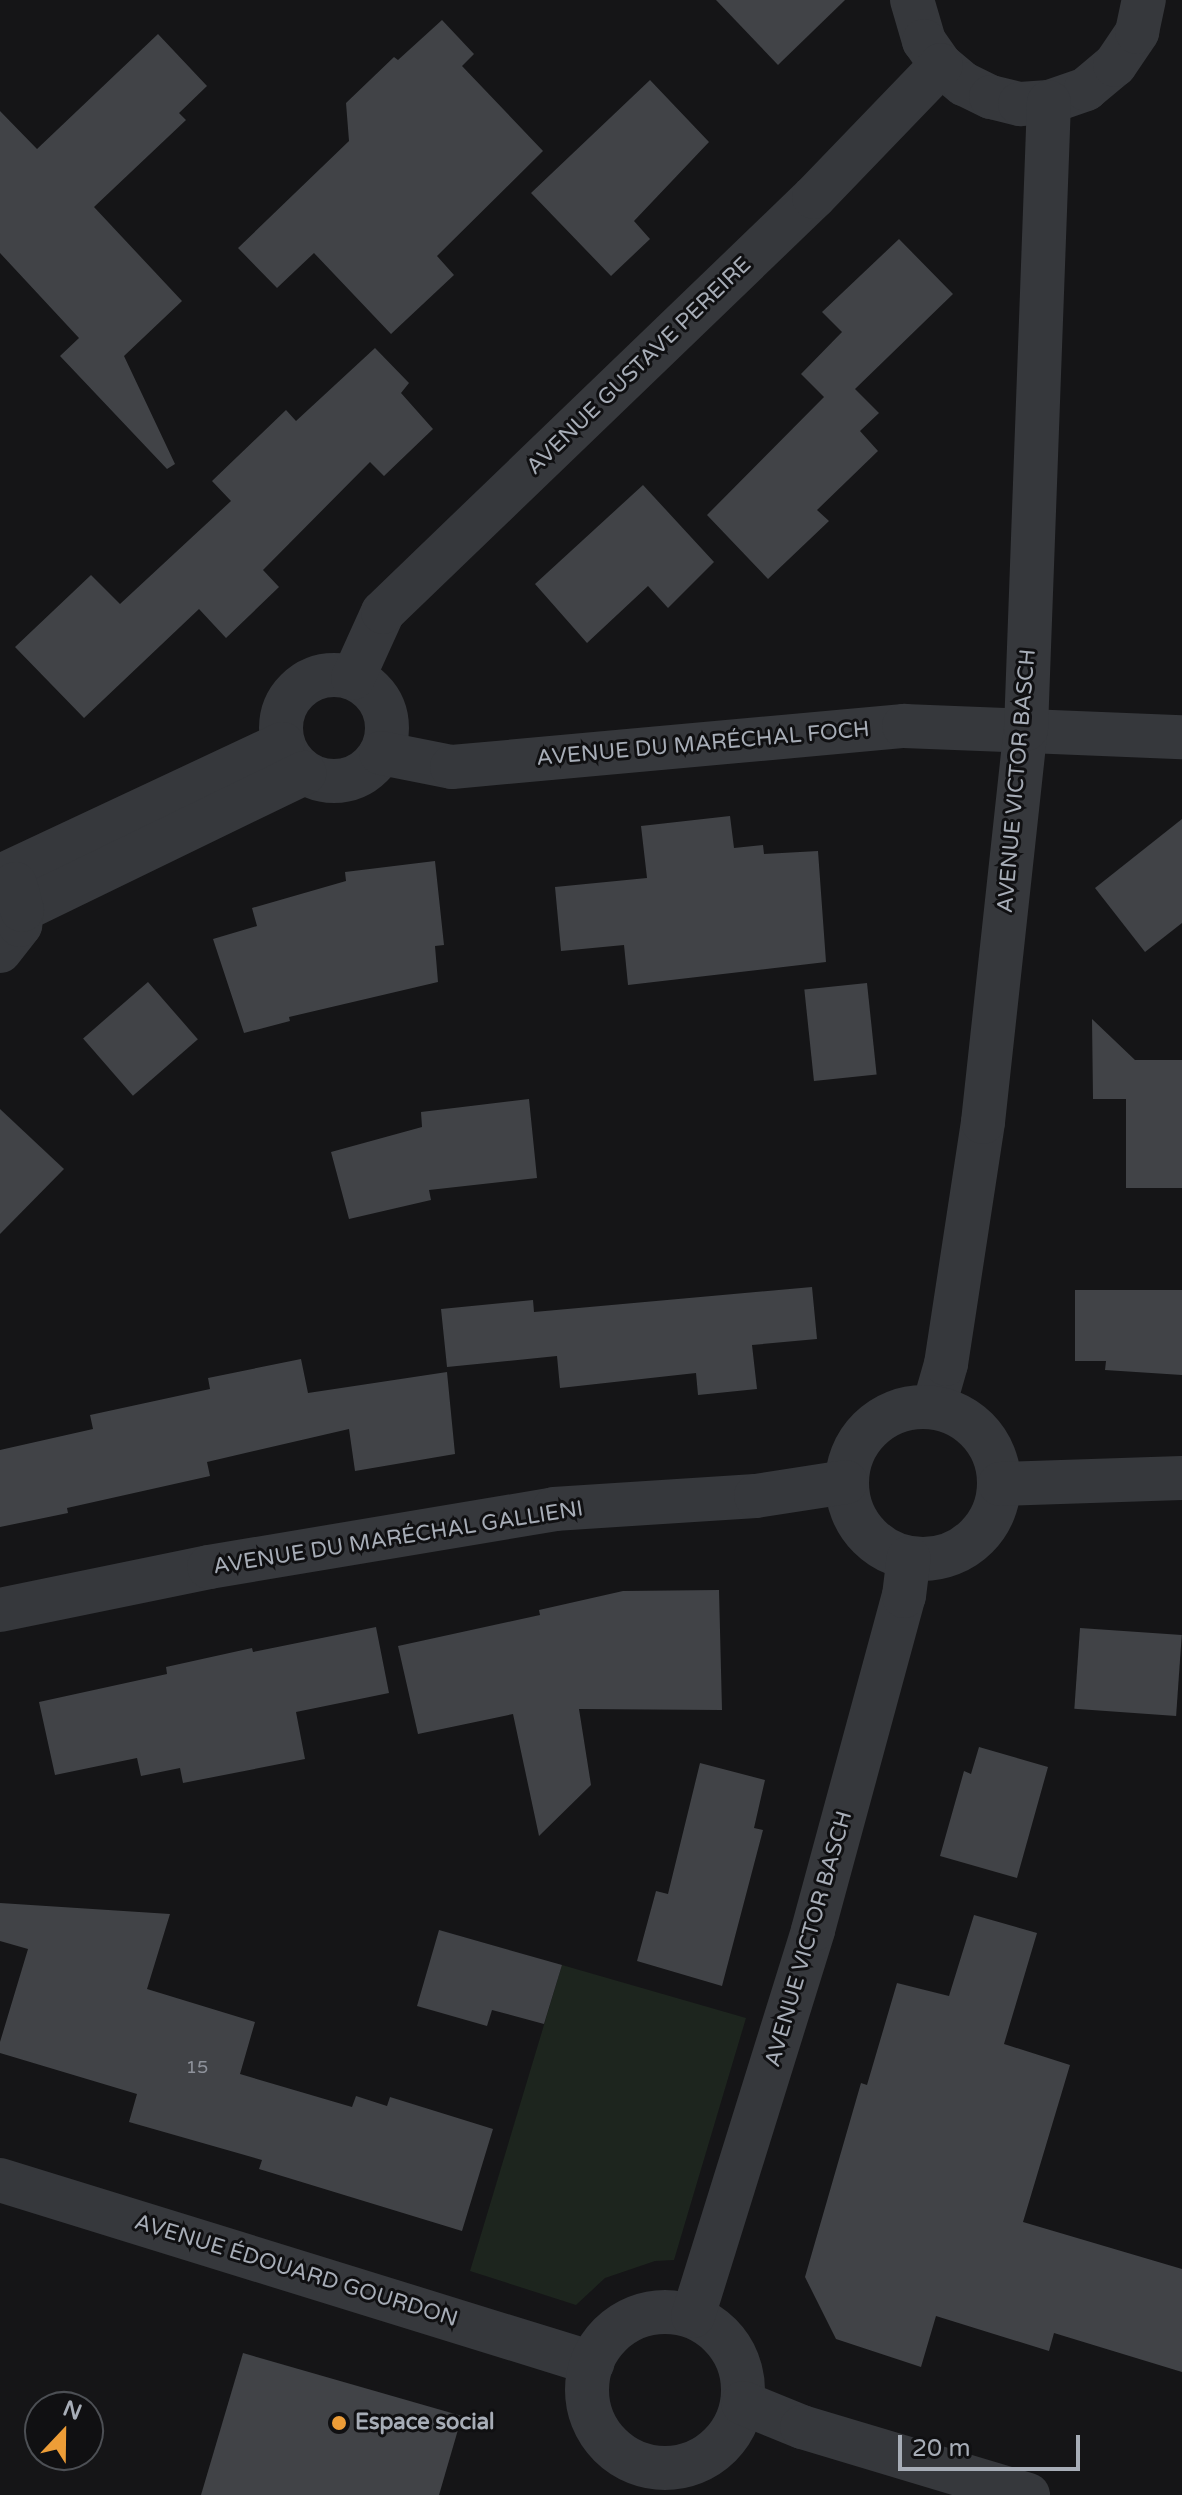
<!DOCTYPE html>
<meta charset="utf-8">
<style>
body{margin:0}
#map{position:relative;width:1182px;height:2495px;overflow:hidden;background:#151517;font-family:"Varela Round",sans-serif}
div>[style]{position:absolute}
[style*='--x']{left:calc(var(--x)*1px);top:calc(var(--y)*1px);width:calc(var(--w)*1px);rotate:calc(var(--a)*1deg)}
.green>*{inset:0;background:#1d251e}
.building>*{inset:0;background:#414347;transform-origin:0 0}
.minor>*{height:44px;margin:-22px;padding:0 22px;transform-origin:22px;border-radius:22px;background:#36383c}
.minor>.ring{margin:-22px;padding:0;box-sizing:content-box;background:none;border:44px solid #36383c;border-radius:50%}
.dots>*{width:22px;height:22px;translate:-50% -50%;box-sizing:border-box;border:4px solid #101012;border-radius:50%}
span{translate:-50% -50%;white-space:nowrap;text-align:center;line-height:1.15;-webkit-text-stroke:6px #101012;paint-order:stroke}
.number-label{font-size:18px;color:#8e929b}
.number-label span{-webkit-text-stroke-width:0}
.street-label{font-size:22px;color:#a7adb7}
.poi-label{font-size:22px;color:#a7adb7;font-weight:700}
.left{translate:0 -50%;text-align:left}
.north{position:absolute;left:24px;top:2391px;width:80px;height:80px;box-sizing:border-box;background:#101012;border:2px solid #4c4f54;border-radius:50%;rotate:22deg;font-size:22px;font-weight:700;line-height:32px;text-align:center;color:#a7adb7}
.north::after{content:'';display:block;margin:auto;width:28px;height:36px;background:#ed9d37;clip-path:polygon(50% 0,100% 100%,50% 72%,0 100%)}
.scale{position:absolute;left:898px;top:2435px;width:182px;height:36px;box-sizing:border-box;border:4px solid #a7adb7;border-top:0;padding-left:10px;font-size:24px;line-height:28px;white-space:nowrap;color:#a7adb7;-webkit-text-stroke:6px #101012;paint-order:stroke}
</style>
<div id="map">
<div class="green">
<div style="clip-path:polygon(562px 1965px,746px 2018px,674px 2260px,655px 2261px,605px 2278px,576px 2305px,470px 2271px)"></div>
</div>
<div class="building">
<div style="clip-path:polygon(716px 0,845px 0,778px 65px)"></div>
<div style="clip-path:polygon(442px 20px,474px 54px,462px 66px,543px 151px,437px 256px,454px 275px,391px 334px,314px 253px,277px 288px,238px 248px,349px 141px,346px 103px,394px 57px,398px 60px)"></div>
<div style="clip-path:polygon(158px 34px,207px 86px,179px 113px,186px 120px,94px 207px,182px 301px,124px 356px,175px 464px,167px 469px,60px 356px,79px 338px,0 253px,0 111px,37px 149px)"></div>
<div style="clip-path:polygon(650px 80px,709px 142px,634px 221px,650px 239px,611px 276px,531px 193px)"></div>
<div style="clip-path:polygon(899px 239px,953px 294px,855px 389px,879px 413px,860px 431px,878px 451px,817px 510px,829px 521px,768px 579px,707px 515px,824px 397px,801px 374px,842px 332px,822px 312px)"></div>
<div style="clip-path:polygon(375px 348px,409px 383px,401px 393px,433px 429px,384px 476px,370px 462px,263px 570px,279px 587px,226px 638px,199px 609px,84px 718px,15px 647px,91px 575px,120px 604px,231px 501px,212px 481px,286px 410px,296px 421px)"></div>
<div style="clip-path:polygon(643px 485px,714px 562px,668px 608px,648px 586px,587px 643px,535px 584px)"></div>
<div style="clip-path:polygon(730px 816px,734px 848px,763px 845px,764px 854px,818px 851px,826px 962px,628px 985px,624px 945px,561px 951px,555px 887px,647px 878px,641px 826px)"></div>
<div style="clip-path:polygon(1182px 819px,1182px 923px,1145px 952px,1095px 888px)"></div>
<div style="clip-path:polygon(435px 861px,444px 945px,435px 946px,438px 982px,289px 1017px,290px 1021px,244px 1033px,213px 939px,257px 926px,252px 908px,346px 881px,345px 872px)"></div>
<div style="left:148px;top:982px;width:76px;height:86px;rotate:49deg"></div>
<div style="left:867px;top:983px;width:92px;height:63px;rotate:84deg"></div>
<div style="clip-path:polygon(1092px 1019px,1135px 1060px,1182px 1060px,1182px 1188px,1126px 1188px,1126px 1099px,1093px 1099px)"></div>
<div style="clip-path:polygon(529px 1099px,537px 1178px,429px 1190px,431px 1200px,349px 1219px,331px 1152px,422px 1127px,421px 1112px)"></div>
<div style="clip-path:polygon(0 1109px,64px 1169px,0 1234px)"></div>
<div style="clip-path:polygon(812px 1287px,817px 1339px,752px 1345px,757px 1389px,698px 1395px,696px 1373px,560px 1388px,557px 1356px,447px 1367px,441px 1309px,533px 1300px,534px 1312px)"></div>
<div style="clip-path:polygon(1075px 1290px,1182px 1290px,1182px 1375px,1105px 1370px,1106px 1361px,1075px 1361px)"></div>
<div style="clip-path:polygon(301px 1359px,308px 1393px,447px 1372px,455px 1454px,355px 1471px,349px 1429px,207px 1462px,210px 1476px,67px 1508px,68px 1513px,0 1527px,0 1450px,93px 1429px,90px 1415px,210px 1389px,208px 1378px)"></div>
<div style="clip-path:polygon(719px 1590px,722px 1710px,579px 1709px,591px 1785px,539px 1836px,513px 1714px,418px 1734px,398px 1646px,540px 1615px,539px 1610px,623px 1591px)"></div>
<div style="clip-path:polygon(376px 1627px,389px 1693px,296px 1712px,305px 1759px,183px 1783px,180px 1768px,141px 1776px,137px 1758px,55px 1775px,39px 1702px,167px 1674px,166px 1667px,252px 1648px,253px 1652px)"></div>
<div style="left:1080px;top:1628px;width:102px;height:81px;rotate:4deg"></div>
<div style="clip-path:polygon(979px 1747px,1048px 1767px,1017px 1878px,940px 1856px,964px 1771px,971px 1774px)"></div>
<div style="clip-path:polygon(700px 1763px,765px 1780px,754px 1828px,763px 1830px,722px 1986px,637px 1961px,656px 1891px,668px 1894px)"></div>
<div style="clip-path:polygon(0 1903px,170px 1914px,147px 1989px,255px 2022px,240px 2074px,352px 2107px,356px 2096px,387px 2106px,390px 2097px,493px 2129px,462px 2231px,259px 2169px,262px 2160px,129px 2122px,137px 2094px,0 2053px,0 2042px,28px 1949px,0 1941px)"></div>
<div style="clip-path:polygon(974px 1915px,1037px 1933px,1004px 2044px,1070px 2065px,1023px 2222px,1182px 2269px,1182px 2372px,1054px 2333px,1049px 2351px,936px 2316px,921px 2367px,836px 2339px,805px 2277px,861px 2083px,867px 2085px,897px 1983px,949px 1996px)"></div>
<div style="clip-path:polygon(439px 1930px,562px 1965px,544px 2024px,492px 2010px,487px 2026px,417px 2006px)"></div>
<div style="clip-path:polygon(243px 2353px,462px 2416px,439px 2495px,201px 2495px)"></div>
</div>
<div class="minor">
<div style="--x:912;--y:0;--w:43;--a:73.7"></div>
<div style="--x:924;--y:41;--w:29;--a:55"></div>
<div style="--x:941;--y:65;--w:30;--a:40"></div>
<div style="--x:964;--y:84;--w:30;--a:26"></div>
<div style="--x:991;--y:97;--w:30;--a:14"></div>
<div style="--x:1020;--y:104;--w:29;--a:-4"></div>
<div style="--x:1049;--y:102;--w:39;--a:-19"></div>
<div style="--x:1086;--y:89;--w:38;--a:-40"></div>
<div style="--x:1115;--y:65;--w:40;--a:-56"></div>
<div style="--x:1137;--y:32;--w:33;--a:-78"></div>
<div class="ring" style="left:281px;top:675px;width:62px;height:62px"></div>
<div style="--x:353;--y:678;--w:72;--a:-65.6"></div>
<div style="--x:383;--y:612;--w:598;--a:-43.92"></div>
<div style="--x:814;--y:197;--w:183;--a:-46.1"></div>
<div style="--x:381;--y:753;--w:72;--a:11.2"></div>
<div style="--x:452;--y:767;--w:454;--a:-5.2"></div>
<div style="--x:904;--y:726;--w:278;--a:2.3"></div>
<div style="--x:7;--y:873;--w:304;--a:-25.1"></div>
<div style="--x:22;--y:910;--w:314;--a:-25.9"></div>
<div style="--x:0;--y:951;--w:33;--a:-52"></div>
<div style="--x:20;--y:925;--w:15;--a:-82"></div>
<div style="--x:22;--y:910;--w:27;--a:-105"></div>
<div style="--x:934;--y:1406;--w:44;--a:-74.1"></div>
<div style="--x:946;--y:1364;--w:245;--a:-81.3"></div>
<div style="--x:983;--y:1122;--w:395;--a:-83.8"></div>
<div style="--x:1026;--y:729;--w:627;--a:-87.9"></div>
<div class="ring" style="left:847px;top:1407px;width:108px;height:108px"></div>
<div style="--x:1000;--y:1484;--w:182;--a:-1.9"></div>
<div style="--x:0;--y:1610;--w:213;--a:-11.6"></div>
<div style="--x:209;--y:1567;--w:350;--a:-9.5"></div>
<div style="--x:554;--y:1509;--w:202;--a:-3.7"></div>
<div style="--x:756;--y:1496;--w:91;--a:-8.8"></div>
<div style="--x:0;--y:2180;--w:620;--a:17.18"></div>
<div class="ring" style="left:587px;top:2312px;width:112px;height:112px"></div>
<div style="--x:693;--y:2316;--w:404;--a:-72.7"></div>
<div style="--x:813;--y:1930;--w:346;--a:-74.8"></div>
<div style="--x:904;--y:1596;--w:38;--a:-83"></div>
<div style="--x:743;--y:2403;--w:64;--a:22.1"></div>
<div style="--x:802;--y:2427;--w:236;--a:16.7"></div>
</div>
<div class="dots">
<div style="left:339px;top:2423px;background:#ed9d37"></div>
</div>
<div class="number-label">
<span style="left:197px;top:2067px">15</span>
</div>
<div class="street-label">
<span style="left:639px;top:366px;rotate:-44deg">AVENUE GUSTAVE PEREIRE</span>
<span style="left:703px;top:744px;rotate:-5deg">AVENUE DU MARÉCHAL FOCH</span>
<span style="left:1017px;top:781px;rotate:-85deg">AVENUE VICTOR BASCH</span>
<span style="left:398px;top:1538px;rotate:-9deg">AVENUE DU MARÉCHAL GALLIENI</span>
<span style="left:809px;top:1939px;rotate:-74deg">AVENUE VICTOR BASCH</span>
<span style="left:296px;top:2271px;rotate:17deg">AVENUE ÉDOUARD GOURDON</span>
</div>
<div class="poi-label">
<span class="left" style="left:355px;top:2423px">Espace social</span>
</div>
<div class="north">N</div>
<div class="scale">20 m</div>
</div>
